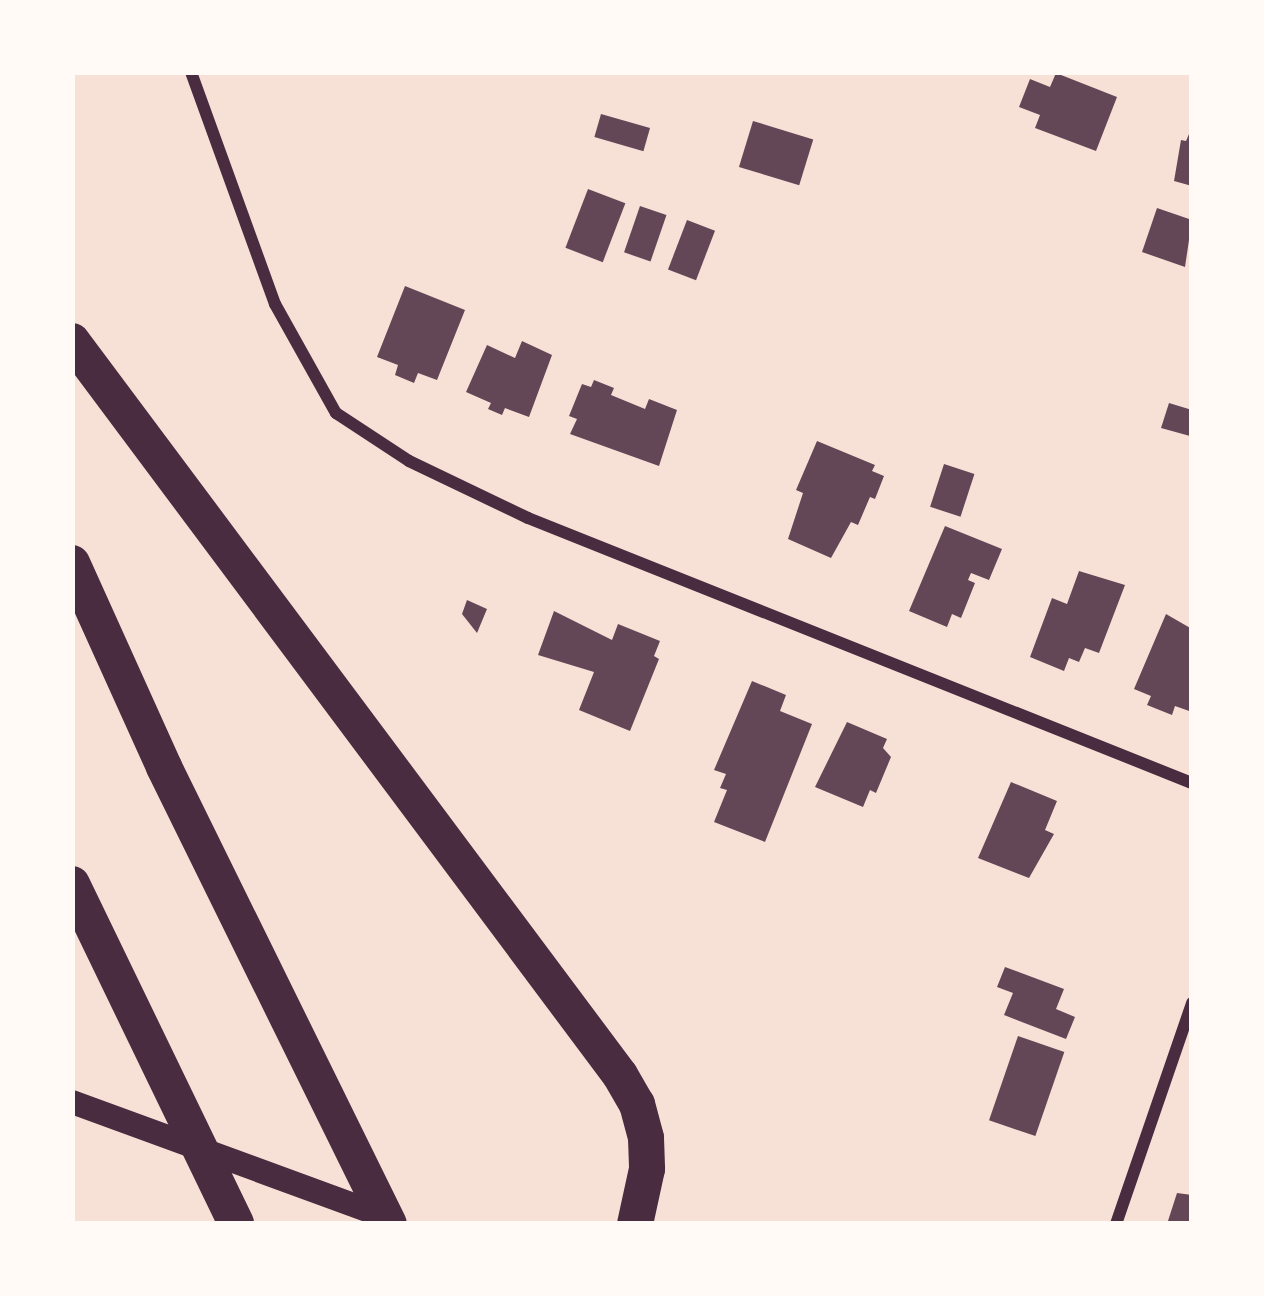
<!DOCTYPE html>
<style>
body{margin:0}
#map{position:relative;width:1264px;height:1296px;overflow:hidden;background:#f7e1d7;font-family:"Fira Sans",sans-serif}
div>[style]{position:absolute}
[style*='--x']{left:calc(var(--x)*1px);top:calc(var(--y)*1px);width:calc(var(--w)*1px);rotate:calc(var(--a)*1deg)}
.building>*{inset:0;background:#644757;transform-origin:0 0}
.minor>*{height:12px;margin:-6px;padding:0 6px;transform-origin:6px;border-radius:6px;background:#4a2c40}
.secondary>*{height:24px;margin:-12px;padding:0 12px;transform-origin:12px;border-radius:12px;background:#4a2c40}
.motorway>*{height:36px;margin:-18px;padding:0 18px;transform-origin:18px;border-radius:18px;background:#4a2c40}
span{translate:-50% -50%;white-space:nowrap;text-align:center;line-height:1.15;-webkit-text-stroke:12px #fffaf5;paint-order:stroke}
.frame{position:absolute;inset:0;border:75px solid #fffaf5;pointer-events:none}
</style>
<div id="map">
<div class="building">
<div style="clip-path:polygon(1056px 73px,1117px 97px,1096px 151px,1035px 128px,1040px 115px,1019px 107px,1030px 79px,1050px 87px)"></div>
<div style="left:601px;top:114px;width:51px;height:24px;rotate:16deg"></div>
<div style="left:753px;top:121px;width:63px;height:48px;rotate:17deg"></div>
<div style="clip-path:polygon(1192px 127px,1192px 186px,1174px 181px,1181px 140px,1186px 141px)"></div>
<div style="left:588px;top:189px;width:40px;height:63px;rotate:21deg"></div>
<div style="left:640px;top:206px;width:28px;height:49px;rotate:19deg"></div>
<div style="clip-path:polygon(1157px 208px,1192px 220px,1185px 267px,1142px 252px)"></div>
<div style="left:687px;top:220px;width:30px;height:53px;rotate:21deg"></div>
<div style="clip-path:polygon(405px 286px,465px 310px,437px 380px,418px 373px,414px 383px,395px 375px,398px 365px,377px 357px)"></div>
<div style="clip-path:polygon(522px 341px,552px 355px,529px 417px,505px 408px,502px 415px,488px 409px,491px 403px,466px 392px,487px 345px,515px 358px)"></div>
<div style="clip-path:polygon(594px 380px,614px 388px,611px 395px,645px 409px,649px 399px,677px 410px,659px 466px,570px 434px,577px 419px,569px 416px,582px 384px,591px 387px)"></div>
<div style="clip-path:polygon(1169px 403px,1192px 410px,1190px 436px,1161px 428px)"></div>
<div style="clip-path:polygon(817px 441px,875px 465px,872px 471px,884px 476px,875px 499px,870px 497px,858px 525px,851px 522px,831px 558px,788px 539px,803px 493px,796px 490px)"></div>
<div style="left:944px;top:464px;width:32px;height:45px;rotate:18deg"></div>
<div style="clip-path:polygon(945px 526px,1002px 549px,989px 580px,971px 573px,968px 580px,975px 583px,961px 618px,952px 614px,947px 627px,909px 611px)"></div>
<div style="clip-path:polygon(1079px 571px,1125px 585px,1099px 653px,1085px 648px,1079px 662px,1069px 658px,1064px 671px,1030px 657px,1052px 598px,1067px 604px)"></div>
<div style="clip-path:polygon(467px 600px,487px 609px,477px 633px,462px 614px)"></div>
<div style="clip-path:polygon(554px 611px,612px 640px,618px 624px,660px 641px,654px 656px,659px 659px,630px 731px,579px 710px,594px 672px,538px 655px)"></div>
<div style="clip-path:polygon(1166px 614px,1192px 629px,1192px 712px,1175px 706px,1172px 715px,1147px 705px,1151px 696px,1134px 689px)"></div>
<div style="clip-path:polygon(752px 681px,786px 695px,780px 711px,812px 724px,765px 842px,714px 822px,727px 790px,720px 788px,726px 774px,714px 770px)"></div>
<div style="clip-path:polygon(847px 722px,887px 739px,883px 748px,891px 757px,876px 793px,870px 790px,863px 807px,815px 787px)"></div>
<div style="clip-path:polygon(1011px 782px,1057px 801px,1045px 830px,1054px 834px,1029px 878px,978px 858px)"></div>
<div style="clip-path:polygon(1005px 967px,1064px 989px,1056px 1009px,1075px 1017px,1066px 1039px,1004px 1015px,1013px 993px,997px 987px)"></div>
<div style="left:1018px;top:1036px;width:49px;height:89px;rotate:19deg"></div>
<div style="clip-path:polygon(1177px 1193px,1192px 1195px,1192px 1224px,1167px 1224px)"></div>
</div>
<div class="minor">
<div style="--x:191;--y:72;--w:247;--a:70.1"></div>
<div style="--x:275;--y:304;--w:125;--a:60.8"></div>
<div style="--x:336;--y:413;--w:87;--a:33.3"></div>
<div style="--x:409;--y:461;--w:132;--a:25.6"></div>
<div style="--x:528;--y:518;--w:715;--a:21.76"></div>
<div style="--x:1116;--y:1224;--w:234;--a:-71"></div>
</div>
<div class="secondary">
<div style="--x:72;--y:1102;--w:341;--a:20.1"></div>
</div>
<div class="motorway">
<div style="--x:72;--y:341;--w:916;--a:53.26"></div>
<div style="--x:620;--y:1075;--w:34;--a:60"></div>
<div style="--x:637;--y:1104;--w:35;--a:75"></div>
<div style="--x:646;--y:1138;--w:31;--a:88"></div>
<div style="--x:647;--y:1169;--w:56;--a:102.3"></div>
<div style="--x:72;--y:563;--w:224;--a:65.7"></div>
<div style="--x:164;--y:767;--w:509;--a:63.79"></div>
<div style="--x:72;--y:884;--w:377;--a:64.2"></div>
</div>
<div class="frame"></div>
</div>
